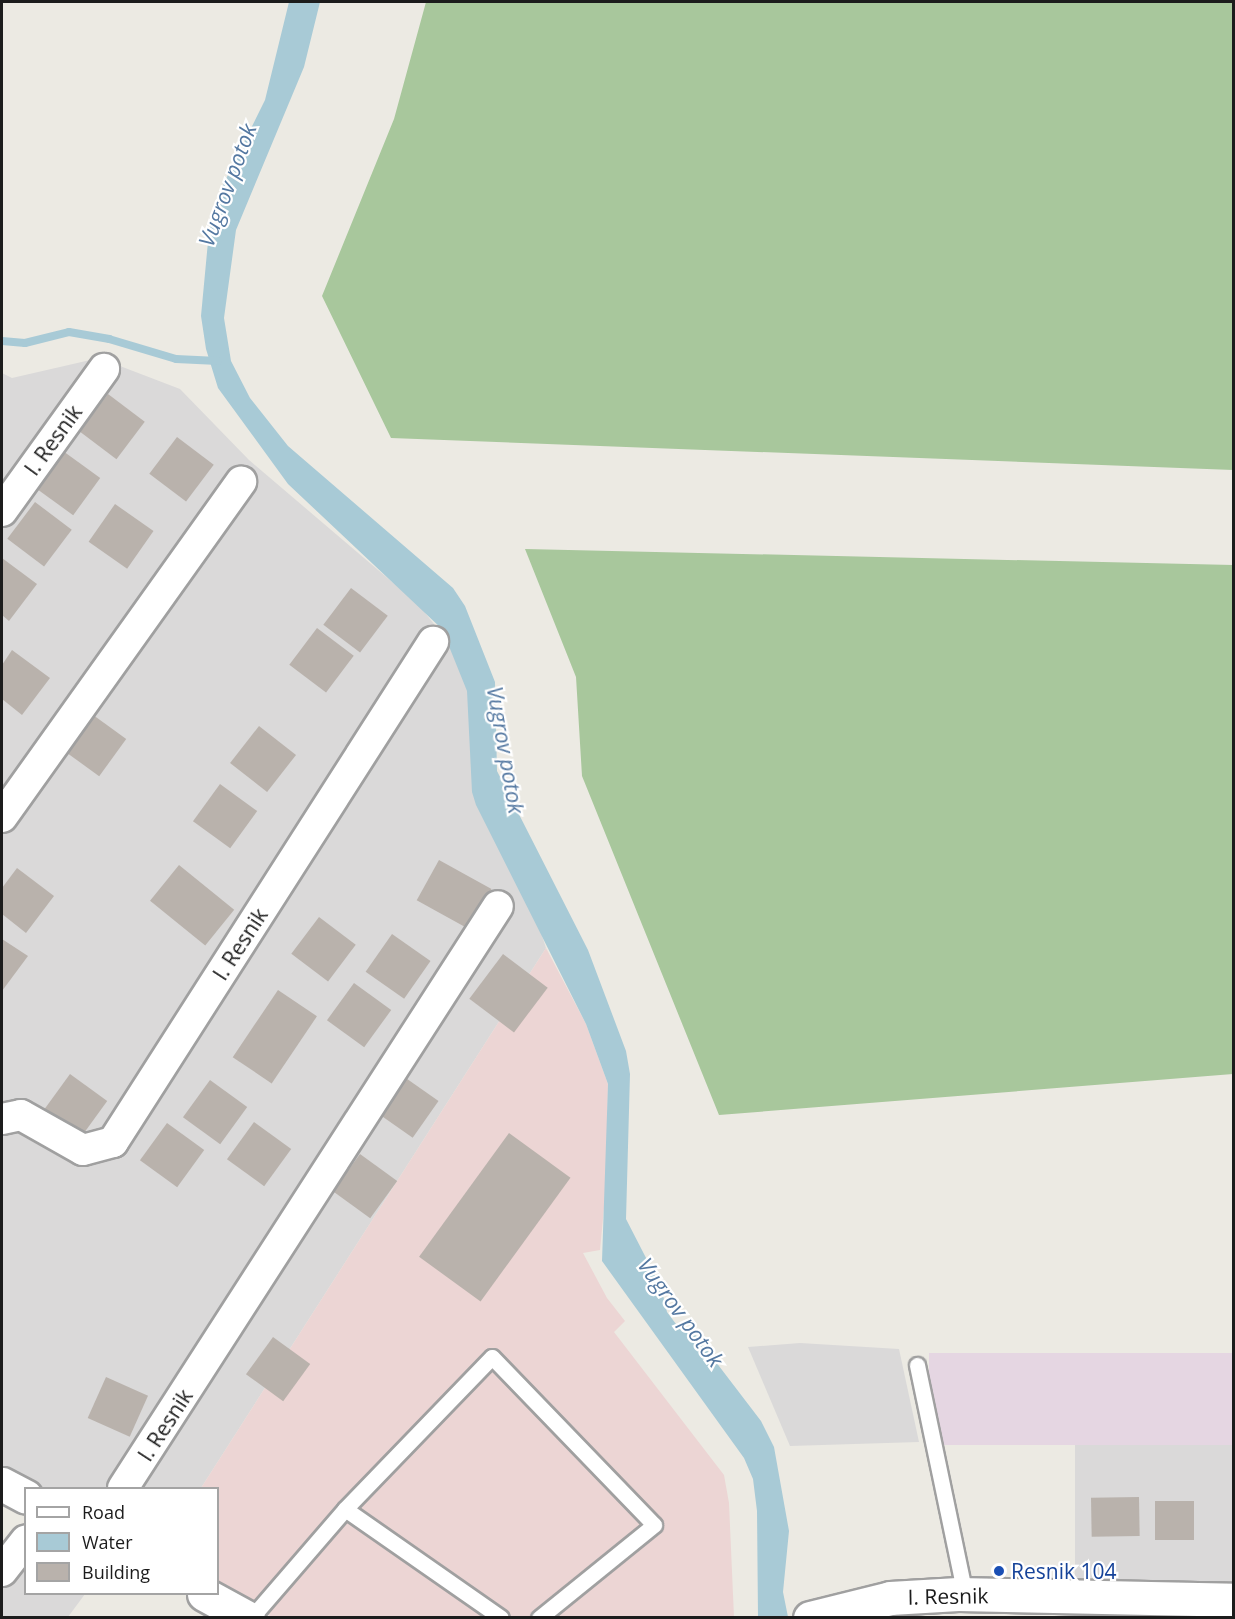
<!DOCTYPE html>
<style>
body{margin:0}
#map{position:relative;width:1235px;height:1619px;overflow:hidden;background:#eceae3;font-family:"Open Sans",sans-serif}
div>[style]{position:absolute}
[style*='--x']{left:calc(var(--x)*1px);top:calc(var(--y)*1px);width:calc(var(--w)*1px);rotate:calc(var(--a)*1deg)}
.residential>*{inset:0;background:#dad9d9;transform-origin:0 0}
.commercial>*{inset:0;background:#ecd5d4}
.industrial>*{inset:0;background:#e5d6e2;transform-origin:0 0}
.forest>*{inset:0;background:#a8c79c}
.water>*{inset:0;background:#a8cad6}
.stream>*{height:8px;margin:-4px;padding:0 4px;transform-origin:4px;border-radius:4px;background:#a8cad6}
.building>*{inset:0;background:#b9b2ac;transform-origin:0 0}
.roads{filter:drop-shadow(2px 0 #a0a0a0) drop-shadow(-2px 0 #a0a0a0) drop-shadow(0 2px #a0a0a0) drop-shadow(0 -2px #a0a0a0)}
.service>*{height:15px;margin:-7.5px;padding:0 7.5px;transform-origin:7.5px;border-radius:7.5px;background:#fff}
.minor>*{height:30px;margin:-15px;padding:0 15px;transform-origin:15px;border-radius:15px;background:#fff}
.tertiary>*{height:33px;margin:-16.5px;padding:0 16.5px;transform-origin:16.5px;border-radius:16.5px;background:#fff}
.dots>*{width:16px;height:16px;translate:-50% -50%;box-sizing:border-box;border:3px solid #fff;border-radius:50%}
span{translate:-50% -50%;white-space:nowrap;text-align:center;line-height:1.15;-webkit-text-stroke:4.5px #fff;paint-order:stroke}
.street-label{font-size:21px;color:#1c1c1c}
.transit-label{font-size:21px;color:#164399}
.left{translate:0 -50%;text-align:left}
.water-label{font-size:22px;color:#5478a1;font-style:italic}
.frame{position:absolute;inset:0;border:3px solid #1c1c1c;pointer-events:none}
.legend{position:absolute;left:24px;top:1487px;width:195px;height:108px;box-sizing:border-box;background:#fff;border:2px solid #a4a4a4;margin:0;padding:8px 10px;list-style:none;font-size:18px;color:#1c1c1c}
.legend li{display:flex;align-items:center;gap:12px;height:30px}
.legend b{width:30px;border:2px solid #a4a4a4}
</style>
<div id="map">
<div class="residential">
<div style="clip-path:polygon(99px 358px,180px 389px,249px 460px,418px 604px,466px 664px,506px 826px,546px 948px,201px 1488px,26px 1488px,2px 1484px,2px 373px,12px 378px)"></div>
<div style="clip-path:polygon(800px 1343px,899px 1349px,919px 1442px,790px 1446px,748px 1347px)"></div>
<div style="left:1233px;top:1444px;width:144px;height:158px;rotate:90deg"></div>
<div style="clip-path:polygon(25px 1534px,26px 1594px,85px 1594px,68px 1617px,2px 1617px,2px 1565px)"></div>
</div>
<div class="commercial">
<div style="clip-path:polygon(546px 948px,586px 1024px,608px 1084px,606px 1187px,600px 1250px,583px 1253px,607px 1298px,625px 1321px,614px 1332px,724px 1475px,729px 1503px,734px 1617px,272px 1617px,218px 1589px,218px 1488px,201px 1488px)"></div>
</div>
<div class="industrial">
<div style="left:929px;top:1353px;width:304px;height:92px"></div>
</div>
<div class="forest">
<div style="clip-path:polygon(426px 2px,1233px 2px,1233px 470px,391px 438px,322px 296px,394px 119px)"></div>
<div style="clip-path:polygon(525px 549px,1233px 565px,1233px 1074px,719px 1115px,582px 776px,576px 677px)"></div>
</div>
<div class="water">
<div style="clip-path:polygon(289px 2px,320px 2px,304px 67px,236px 230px,224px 318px,231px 361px,250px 398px,288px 446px,453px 588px,465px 606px,495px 682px,497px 771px,588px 950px,626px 1051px,630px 1074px,626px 1219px,661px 1287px,667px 1312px,676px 1324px,693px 1332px,761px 1421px,774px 1447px,789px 1531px,783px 1592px,788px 1617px,758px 1617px,757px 1511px,753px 1479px,744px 1458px,602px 1261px,608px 1084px,586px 1024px,476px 805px,472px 792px,467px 691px,442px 629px,288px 484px,218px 388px,206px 349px,201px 316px,209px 231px,224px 183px,265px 100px)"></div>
</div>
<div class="stream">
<div style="--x:2;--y:341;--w:23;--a:5"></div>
<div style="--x:25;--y:343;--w:45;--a:-14"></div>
<div style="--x:69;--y:332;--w:41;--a:9.9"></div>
<div style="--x:109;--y:339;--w:70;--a:16.6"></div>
<div style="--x:176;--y:359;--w:42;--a:2.7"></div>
</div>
<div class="building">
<div style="left:108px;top:394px;width:46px;height:47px;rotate:37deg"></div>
<div style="left:177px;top:437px;width:46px;height:46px;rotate:37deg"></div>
<div style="left:63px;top:451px;width:46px;height:46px;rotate:36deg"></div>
<div style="left:35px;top:502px;width:46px;height:46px;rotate:37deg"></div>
<div style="left:115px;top:504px;width:47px;height:46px;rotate:35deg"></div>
<div style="clip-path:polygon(2px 558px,37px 584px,9px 621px,2px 615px)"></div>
<div style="left:351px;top:588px;width:46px;height:46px;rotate:37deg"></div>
<div style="left:317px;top:628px;width:46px;height:46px;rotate:37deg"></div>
<div style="clip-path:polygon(12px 650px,50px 678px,22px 715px,2px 699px,2px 665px)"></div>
<div style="left:89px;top:712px;width:46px;height:46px;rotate:36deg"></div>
<div style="left:259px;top:726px;width:47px;height:47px;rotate:38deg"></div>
<div style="left:220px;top:784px;width:46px;height:46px;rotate:36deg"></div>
<div style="left:439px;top:860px;width:60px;height:46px;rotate:29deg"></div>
<div style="left:179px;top:865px;width:71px;height:46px;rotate:39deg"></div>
<div style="clip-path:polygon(17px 868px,54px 896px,26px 933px,2px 914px,2px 888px)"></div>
<div style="left:319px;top:917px;width:46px;height:46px;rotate:37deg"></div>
<div style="left:392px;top:934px;width:47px;height:46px;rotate:35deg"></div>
<div style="clip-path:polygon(2px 939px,28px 956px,2px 991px)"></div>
<div style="left:503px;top:954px;width:56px;height:56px;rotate:37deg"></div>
<div style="left:354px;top:983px;width:46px;height:46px;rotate:36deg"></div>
<div style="left:278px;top:990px;width:47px;height:81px;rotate:34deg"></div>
<div style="left:70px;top:1074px;width:46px;height:46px;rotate:36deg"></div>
<div style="left:400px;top:1074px;width:47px;height:45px;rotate:35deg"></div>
<div style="left:210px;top:1080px;width:46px;height:46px;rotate:36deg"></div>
<div style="left:254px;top:1122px;width:46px;height:46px;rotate:36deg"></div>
<div style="left:167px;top:1123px;width:46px;height:46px;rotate:36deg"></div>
<div style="left:509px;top:1133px;width:76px;height:153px;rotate:36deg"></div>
<div style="left:360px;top:1154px;width:46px;height:46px;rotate:36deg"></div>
<div style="left:273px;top:1337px;width:46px;height:46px;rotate:36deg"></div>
<div style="left:106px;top:1377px;width:46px;height:45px;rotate:24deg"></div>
<div style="left:1139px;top:1497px;width:39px;height:48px;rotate:89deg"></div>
<div style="left:1155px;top:1501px;width:39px;height:39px"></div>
</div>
<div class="roads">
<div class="service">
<div style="--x:917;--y:1365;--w:234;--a:78.2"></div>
<div style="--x:345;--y:1509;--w:190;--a:34.9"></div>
<div style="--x:251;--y:1618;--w:144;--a:-49.2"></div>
<div style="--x:345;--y:1509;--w:211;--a:-46"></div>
<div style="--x:492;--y:1357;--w:233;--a:46"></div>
<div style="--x:654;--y:1525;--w:148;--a:141"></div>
</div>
<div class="minor">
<div style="--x:2;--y:511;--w:175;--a:-54.3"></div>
<div style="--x:2;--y:817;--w:412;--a:-54.5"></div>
<div style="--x:2;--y:1119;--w:19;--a:-12"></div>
<div style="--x:21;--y:1115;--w:71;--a:29.4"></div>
<div style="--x:83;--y:1150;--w:31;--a:-15"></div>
<div style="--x:113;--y:1142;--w:594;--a:-57.38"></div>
<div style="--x:123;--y:1488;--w:692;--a:-57.21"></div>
<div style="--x:2;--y:1571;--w:39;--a:-52"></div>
</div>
<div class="tertiary">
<div style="--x:2;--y:1484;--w:27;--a:28"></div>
<div style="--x:204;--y:1594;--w:50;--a:28.6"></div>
<div style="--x:810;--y:1618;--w:82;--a:-14"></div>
<div style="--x:890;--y:1598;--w:68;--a:-3.4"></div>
<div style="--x:958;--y:1594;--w:276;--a:1.2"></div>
</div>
</div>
<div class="dots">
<div style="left:999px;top:1571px;background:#1a4fb4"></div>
</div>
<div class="street-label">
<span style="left:53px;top:440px;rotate:-54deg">I. Resnik</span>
<span style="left:240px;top:944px;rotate:-57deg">I. Resnik</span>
<span style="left:165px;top:1425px;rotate:-57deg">I. Resnik</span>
<span style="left:948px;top:1596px;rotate:-1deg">I. Resnik</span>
</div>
<div class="transit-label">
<span class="left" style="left:1011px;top:1571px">Resnik 104</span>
</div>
<div class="water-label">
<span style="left:227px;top:185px;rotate:-70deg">Vugrov potok</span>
<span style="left:506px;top:750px;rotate:80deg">Vugrov potok</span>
<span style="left:681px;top:1312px;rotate:54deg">Vugrov potok</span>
</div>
<div class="frame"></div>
<ul class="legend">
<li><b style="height:8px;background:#fff"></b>Road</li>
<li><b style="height:16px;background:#a8cad6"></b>Water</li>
<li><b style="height:16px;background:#b9b2ac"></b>Building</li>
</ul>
</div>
